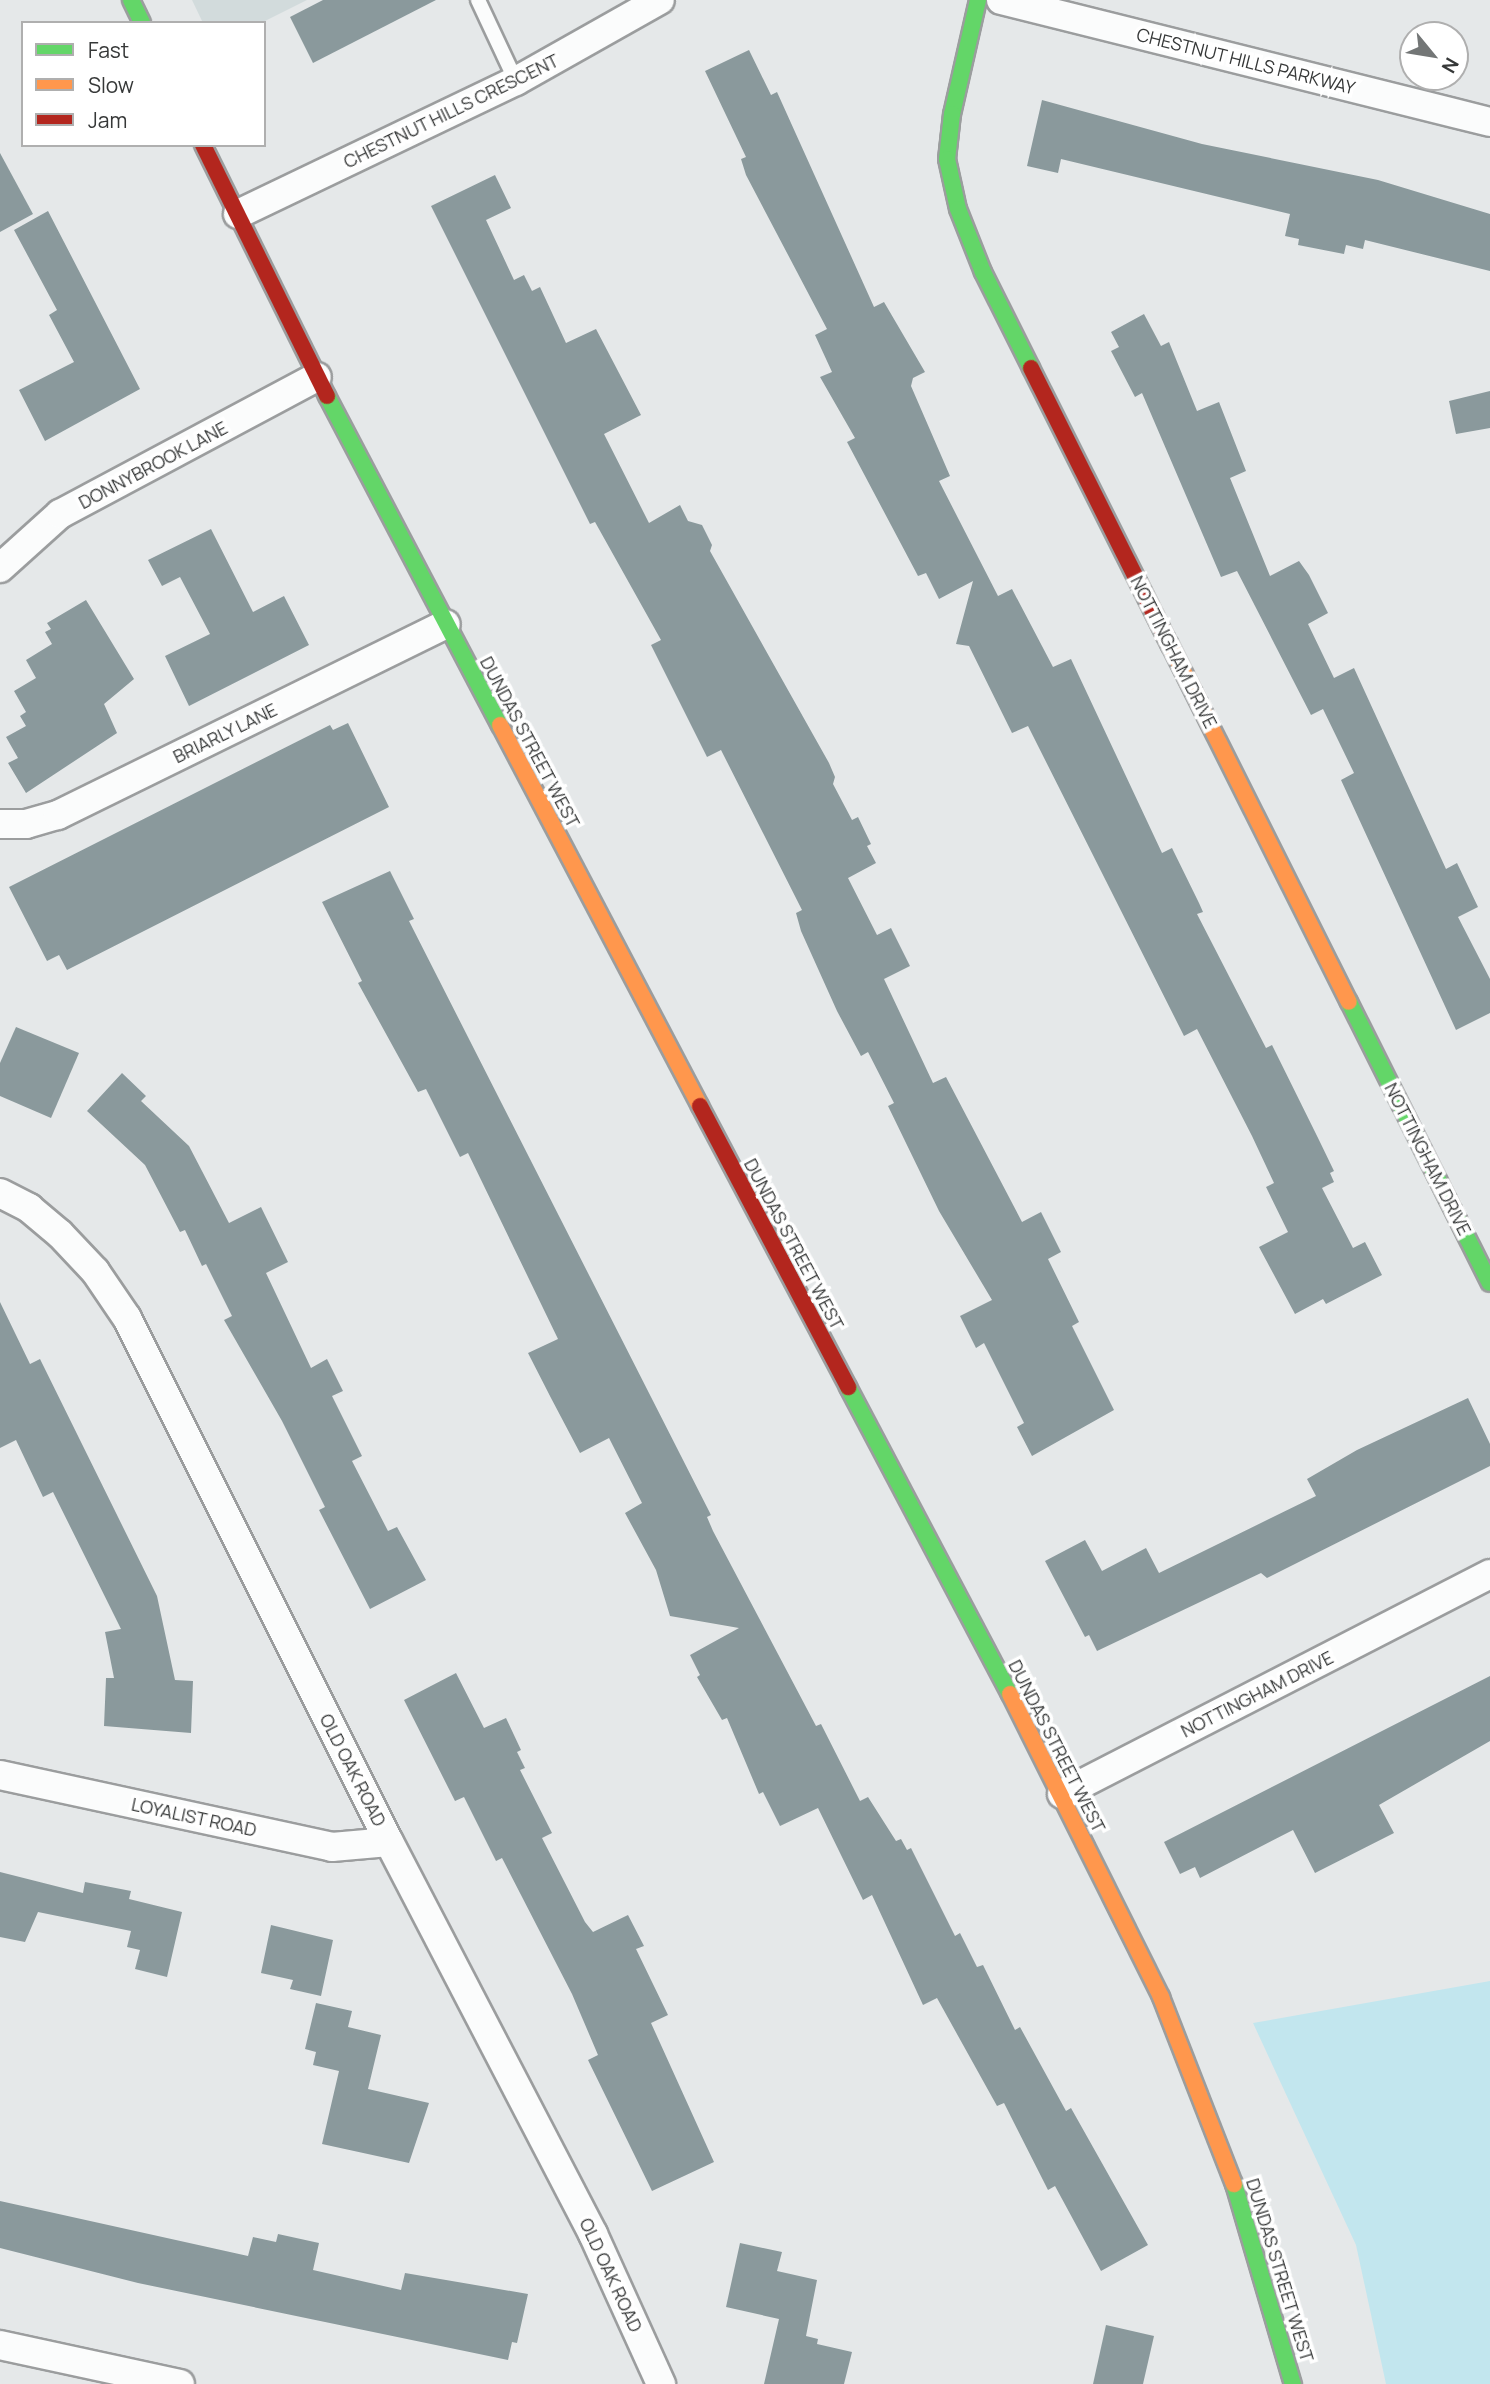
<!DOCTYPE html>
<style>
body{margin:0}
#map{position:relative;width:1490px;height:2384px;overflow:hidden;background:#e5e8e9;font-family:Manrope,sans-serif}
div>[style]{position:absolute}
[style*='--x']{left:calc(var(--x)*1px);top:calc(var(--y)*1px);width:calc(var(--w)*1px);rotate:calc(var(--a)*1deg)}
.built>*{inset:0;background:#d2dbdc}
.green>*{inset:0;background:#c2e6ee}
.building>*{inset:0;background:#8a999c}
.roads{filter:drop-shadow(2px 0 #9b9d9e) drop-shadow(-2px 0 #9b9d9e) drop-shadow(0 2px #9b9d9e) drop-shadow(0 -2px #9b9d9e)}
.lane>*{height:14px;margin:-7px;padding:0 7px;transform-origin:7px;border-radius:7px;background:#fbfcfc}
.street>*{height:28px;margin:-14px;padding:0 14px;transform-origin:14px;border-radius:14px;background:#fbfcfc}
.fast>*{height:16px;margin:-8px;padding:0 8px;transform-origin:8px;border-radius:8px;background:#63d668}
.slow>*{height:16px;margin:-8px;padding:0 8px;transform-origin:8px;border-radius:8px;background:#ff974d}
.jam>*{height:16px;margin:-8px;padding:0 8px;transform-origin:8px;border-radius:8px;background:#b3261e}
span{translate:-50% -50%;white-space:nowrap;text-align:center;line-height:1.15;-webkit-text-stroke:7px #fff;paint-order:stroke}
.street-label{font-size:18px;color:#363838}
.legend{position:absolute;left:21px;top:21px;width:245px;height:126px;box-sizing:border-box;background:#fff;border:2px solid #afafaf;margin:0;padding:9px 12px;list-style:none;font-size:21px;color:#363838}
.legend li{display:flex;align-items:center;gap:14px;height:35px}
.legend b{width:35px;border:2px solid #afafaf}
.north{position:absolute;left:1399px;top:21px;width:70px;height:70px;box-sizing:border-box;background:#fff;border:2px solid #afafaf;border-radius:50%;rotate:120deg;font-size:19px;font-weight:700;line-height:28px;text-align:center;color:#363838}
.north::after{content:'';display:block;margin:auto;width:24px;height:32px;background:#737676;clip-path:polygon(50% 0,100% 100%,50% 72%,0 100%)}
</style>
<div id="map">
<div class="built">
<div style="clip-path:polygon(192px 0,307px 0,261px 23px,203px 23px)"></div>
</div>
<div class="green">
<div style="clip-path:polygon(1490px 1981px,1490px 2384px,1386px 2384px,1356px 2245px,1253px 2023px)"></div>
</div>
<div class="building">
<div style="clip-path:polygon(323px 0,436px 0,313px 63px,290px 17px)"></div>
<div style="clip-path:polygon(749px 50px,771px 95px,777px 92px,874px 307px,884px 302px,925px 372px,913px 378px,911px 386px,950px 476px,939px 481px,998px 596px,1012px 589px,1053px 667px,1071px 659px,1162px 853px,1172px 848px,1199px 903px,1203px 912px,1197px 914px,1266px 1048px,1272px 1045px,1319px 1140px,1334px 1171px,1330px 1173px,1334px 1182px,1322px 1188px,1353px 1248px,1365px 1242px,1382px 1275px,1326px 1304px,1323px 1299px,1295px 1314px,1259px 1247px,1288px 1232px,1266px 1187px,1274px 1183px,1252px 1136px,1197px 1029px,1184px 1036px,1028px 726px,1012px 733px,969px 646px,956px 644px,973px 581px,939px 599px,926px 573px,918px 576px,847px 442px,855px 438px,820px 377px,832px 372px,815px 335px,827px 329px,746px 175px,741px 159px,746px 157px,705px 71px)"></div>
<div style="clip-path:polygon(1042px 100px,1202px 144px,1378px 180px,1490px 214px,1490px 271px,1365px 240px,1363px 249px,1346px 245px,1344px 254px,1298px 245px,1299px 239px,1285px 236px,1290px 214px,1061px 159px,1058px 173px,1027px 166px)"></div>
<div style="clip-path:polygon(0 153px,33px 214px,0 232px)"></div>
<div style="clip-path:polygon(495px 175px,511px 208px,486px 220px,514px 280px,524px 275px,532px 291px,540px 287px,566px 343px,596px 329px,641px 415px,604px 434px,649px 523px,680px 505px,688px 521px,702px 525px,712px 545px,710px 551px,829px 763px,835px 777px,833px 784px,852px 820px,858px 817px,871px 844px,867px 846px,876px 863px,848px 878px,877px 935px,891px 928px,910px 966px,884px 979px,933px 1083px,946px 1077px,1022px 1222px,1041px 1212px,1061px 1252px,1048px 1259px,1079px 1322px,1072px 1326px,1114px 1410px,1032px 1456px,1017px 1427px,1024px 1423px,984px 1343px,976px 1348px,960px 1316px,992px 1300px,939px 1211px,888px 1106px,894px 1103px,868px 1052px,861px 1056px,837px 1011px,801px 931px,796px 913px,802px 910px,721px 750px,707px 757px,651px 645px,661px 640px,595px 522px,590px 524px,431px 206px)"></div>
<div style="clip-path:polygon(48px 211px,140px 389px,45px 441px,19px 390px,74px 362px,49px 315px,57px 310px,14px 230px)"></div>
<div style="clip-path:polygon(1144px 314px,1161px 346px,1169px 342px,1197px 411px,1219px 402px,1246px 471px,1230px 478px,1270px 576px,1299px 561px,1309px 575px,1328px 613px,1308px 624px,1334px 678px,1354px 668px,1446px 869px,1457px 863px,1478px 907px,1458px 917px,1490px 979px,1490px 1013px,1456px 1030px,1341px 780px,1354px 773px,1323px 709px,1311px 715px,1237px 571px,1221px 577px,1142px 393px,1135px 397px,1111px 351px,1119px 347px,1111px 332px)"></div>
<div style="clip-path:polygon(1490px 391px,1490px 428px,1456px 434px,1449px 401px)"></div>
<div style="clip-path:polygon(211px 529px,253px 612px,284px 596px,309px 645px,189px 706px,165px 656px,210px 634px,180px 577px,162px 586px,148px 560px)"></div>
<div style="clip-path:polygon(86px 600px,134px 679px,104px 704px,117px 733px,26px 793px,8px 763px,18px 758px,6px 737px,26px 726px,20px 716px,26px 712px,14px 691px,36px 678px,26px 660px,52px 644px,45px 632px,51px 629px,47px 623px)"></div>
<div style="clip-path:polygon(348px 723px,389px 807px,67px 970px,59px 955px,47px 961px,9px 887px,330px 725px,333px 730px)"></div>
<div style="clip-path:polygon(390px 871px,414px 919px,409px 921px,711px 1515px,707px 1517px,713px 1531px,816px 1726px,821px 1724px,860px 1801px,868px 1797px,896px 1841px,901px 1839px,907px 1850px,911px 1848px,955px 1936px,960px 1933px,977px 1967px,983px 1965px,1015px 2030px,1020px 2027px,1066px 2111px,1071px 2108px,1148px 2245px,1101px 2271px,1055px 2186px,1048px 2190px,1004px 2103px,997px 2106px,937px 1998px,923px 2005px,872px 1895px,863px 1900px,818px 1808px,780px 1826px,763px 1792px,759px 1794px,727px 1718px,722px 1720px,697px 1677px,700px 1675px,690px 1655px,739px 1628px,670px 1616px,656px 1570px,625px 1513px,642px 1503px,609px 1438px,580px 1453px,551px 1398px,528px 1353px,558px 1339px,468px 1153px,460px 1157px,426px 1089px,418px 1092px,358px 983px,362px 981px,322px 902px)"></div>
<div style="clip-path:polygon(16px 1027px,79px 1053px,51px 1118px,0 1096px,0 1063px)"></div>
<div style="clip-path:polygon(122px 1073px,146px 1096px,141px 1101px,189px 1146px,229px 1223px,261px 1207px,288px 1262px,266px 1273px,311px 1368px,327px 1359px,343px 1391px,332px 1396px,362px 1456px,352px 1461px,388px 1531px,397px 1527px,426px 1580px,370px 1609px,319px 1510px,325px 1507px,282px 1421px,224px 1320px,232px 1316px,206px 1264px,202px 1266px,185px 1230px,180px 1232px,145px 1165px,87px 1111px)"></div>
<div style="clip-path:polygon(0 1302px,30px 1364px,40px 1359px,157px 1596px,175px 1680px,193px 1681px,191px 1733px,104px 1726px,106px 1678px,114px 1678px,105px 1632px,121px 1629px,53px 1492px,43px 1497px,16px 1440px,0 1448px)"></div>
<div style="clip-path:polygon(1468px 1398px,1490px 1444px,1490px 1466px,1267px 1578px,1261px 1573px,1097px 1651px,1089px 1635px,1085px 1637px,1045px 1561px,1085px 1540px,1102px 1571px,1146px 1548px,1159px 1573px,1316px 1496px,1307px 1479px,1357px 1450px)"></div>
<div style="clip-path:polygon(456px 1673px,484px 1728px,506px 1718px,521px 1750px,517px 1752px,525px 1768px,520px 1770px,552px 1833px,542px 1838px,585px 1922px,593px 1932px,628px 1915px,644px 1946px,636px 1949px,668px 2015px,651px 2023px,714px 2162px,652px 2191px,588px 2060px,598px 2055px,572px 1994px,502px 1858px,496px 1861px,464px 1797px,455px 1801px,404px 1700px)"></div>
<div style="clip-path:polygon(1490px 1676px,1490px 1741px,1379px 1805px,1394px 1833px,1315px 1873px,1293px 1830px,1200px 1878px,1195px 1867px,1180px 1874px,1164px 1842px)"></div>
<div style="clip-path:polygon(0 1872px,83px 1893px,85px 1882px,131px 1891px,129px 1899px,182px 1912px,167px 1977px,135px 1969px,140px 1950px,127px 1947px,131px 1931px,38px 1912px,25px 1942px,0 1937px)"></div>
<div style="clip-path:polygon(271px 1925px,333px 1940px,321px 1996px,290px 1989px,293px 1980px,261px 1973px)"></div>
<div style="clip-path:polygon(316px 2003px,352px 2011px,348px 2027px,381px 2035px,368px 2089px,429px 2103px,409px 2163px,322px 2144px,339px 2071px,313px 2065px,316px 2052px,305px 2049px)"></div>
<div style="clip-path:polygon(0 2201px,248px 2256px,253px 2237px,276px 2242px,278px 2234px,319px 2243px,313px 2270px,401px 2290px,405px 2273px,528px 2294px,517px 2343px,512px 2342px,508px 2360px,138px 2283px,0 2248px)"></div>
<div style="clip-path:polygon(740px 2243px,782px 2252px,777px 2271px,817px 2280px,806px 2336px,818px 2339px,817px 2344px,852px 2352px,844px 2384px,764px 2384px,779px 2319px,726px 2307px)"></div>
<div style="clip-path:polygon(1106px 2325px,1154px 2336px,1143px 2384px,1093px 2384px)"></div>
</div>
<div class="roads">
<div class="lane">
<div style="--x:478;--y:0;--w:89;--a:64.9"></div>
</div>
<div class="street">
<div style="--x:1001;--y:0;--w:504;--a:14.01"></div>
<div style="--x:238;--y:214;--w:308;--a:-25.6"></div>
<div style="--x:516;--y:81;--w:165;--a:-29.4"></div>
<div style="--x:0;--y:568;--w:81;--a:-42"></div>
<div style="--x:60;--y:514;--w:291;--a:-28.1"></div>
<div style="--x:0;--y:824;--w:26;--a:0"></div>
<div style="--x:26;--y:824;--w:33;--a:-16"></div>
<div style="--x:58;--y:815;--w:432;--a:-26.2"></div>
<div style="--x:0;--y:1193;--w:33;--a:27"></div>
<div style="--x:29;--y:1208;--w:40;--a:40"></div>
<div style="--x:60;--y:1234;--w:51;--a:46.6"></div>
<div style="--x:95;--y:1271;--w:57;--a:55.8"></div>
<div style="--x:127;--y:1318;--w:586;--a:63.43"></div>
<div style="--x:389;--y:1842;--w:442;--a:62.5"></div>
<div style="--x:593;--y:2234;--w:165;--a:65.6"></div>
<div style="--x:0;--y:1775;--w:340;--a:12.2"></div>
<div style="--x:332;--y:1847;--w:57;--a:-5"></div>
<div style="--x:1062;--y:1794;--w:481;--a:-27.2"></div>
<div style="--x:0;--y:2345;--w:184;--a:12.2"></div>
</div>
<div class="fast">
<div style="--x:131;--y:0;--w:25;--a:64"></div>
<div style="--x:978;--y:0;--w:117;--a:102.8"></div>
<div style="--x:952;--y:114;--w:45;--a:96.3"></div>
<div style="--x:947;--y:159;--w:51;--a:77.6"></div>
<div style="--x:958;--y:209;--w:68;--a:68.4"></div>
<div style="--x:983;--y:272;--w:107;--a:63.4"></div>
<div style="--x:327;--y:396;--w:372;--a:62.3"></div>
<div style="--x:1349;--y:1002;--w:314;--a:63.4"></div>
<div style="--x:848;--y:1387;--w:347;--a:62.2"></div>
<div style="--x:1234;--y:2184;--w:209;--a:73.6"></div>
</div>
<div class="slow">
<div style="--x:1170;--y:645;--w:399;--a:63.4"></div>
<div style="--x:500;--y:725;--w:430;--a:62.3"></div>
<div style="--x:1010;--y:1694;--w:339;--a:63.5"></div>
<div style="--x:1161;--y:1997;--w:201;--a:68.7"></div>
</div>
<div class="jam">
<div style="--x:203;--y:145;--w:280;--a:63.7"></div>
<div style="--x:1031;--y:368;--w:310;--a:63.4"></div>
<div style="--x:700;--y:1106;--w:318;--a:62.2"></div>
</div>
</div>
<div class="street-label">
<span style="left:1246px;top:61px;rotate:14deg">CHESTNUT HILLS PARKWAY</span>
<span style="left:451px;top:111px;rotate:-26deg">CHESTNUT HILLS CRESCENT</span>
<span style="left:153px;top:465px;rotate:-28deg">DONNYBROOK LANE</span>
<span style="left:1174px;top:652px;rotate:63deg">NOTTINGHAM DRIVE</span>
<span style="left:225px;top:733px;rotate:-26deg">BRIARLY LANE</span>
<span style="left:530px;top:742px;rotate:62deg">DUNDAS STREET WEST</span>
<span style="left:1428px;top:1159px;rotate:63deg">NOTTINGHAM DRIVE</span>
<span style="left:794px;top:1244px;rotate:62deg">DUNDAS STREET WEST</span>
<span style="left:1257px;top:1694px;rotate:-27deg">NOTTINGHAM DRIVE</span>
<span style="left:1057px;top:1746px;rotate:63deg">DUNDAS STREET WEST</span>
<span style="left:353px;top:1770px;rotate:63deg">OLD OAK ROAD</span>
<span style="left:194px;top:1817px;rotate:12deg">LOYALIST ROAD</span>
<span style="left:1280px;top:2270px;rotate:73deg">DUNDAS STREET WEST</span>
<span style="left:611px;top:2275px;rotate:65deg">OLD OAK ROAD</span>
</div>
<ul class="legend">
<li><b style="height:9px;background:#63d668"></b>Fast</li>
<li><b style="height:9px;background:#ff974d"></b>Slow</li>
<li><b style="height:9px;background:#b3261e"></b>Jam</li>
</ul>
<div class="north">N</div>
</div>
